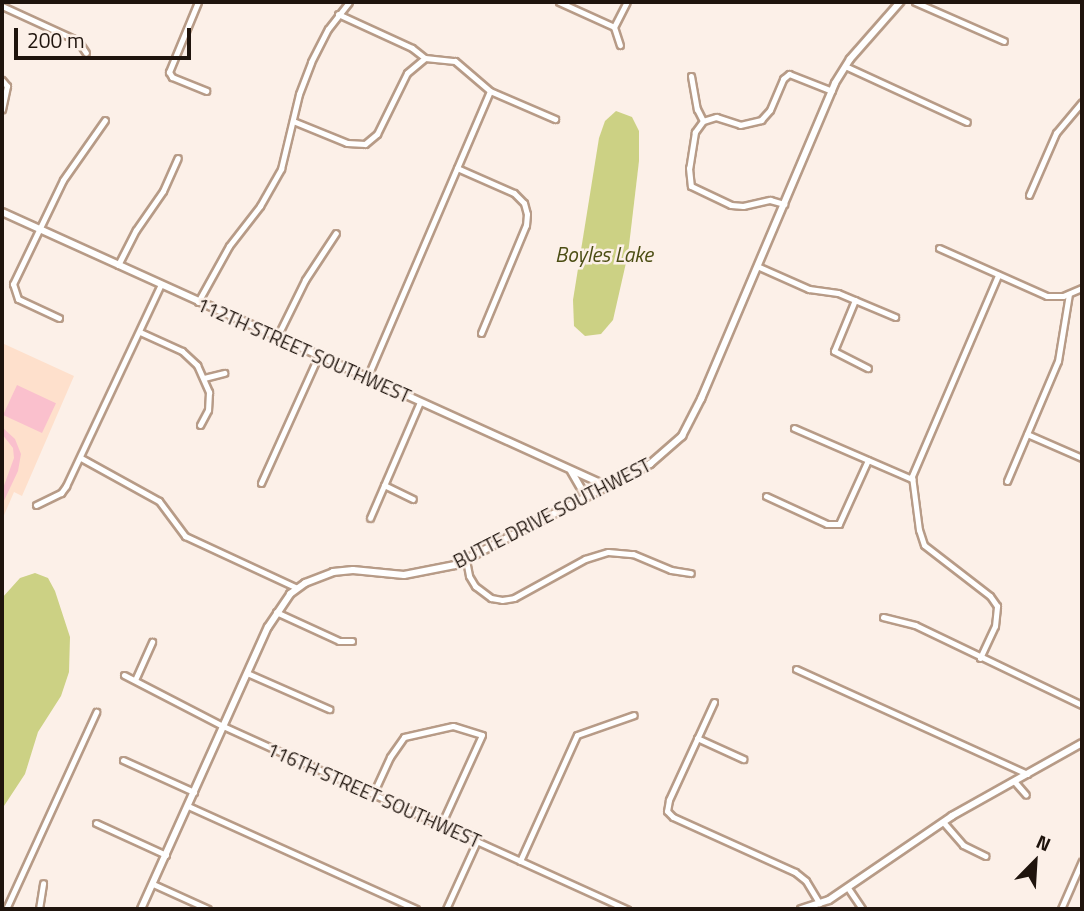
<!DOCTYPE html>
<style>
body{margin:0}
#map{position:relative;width:1084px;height:911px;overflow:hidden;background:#fcf0e8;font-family:"Titillium Web",sans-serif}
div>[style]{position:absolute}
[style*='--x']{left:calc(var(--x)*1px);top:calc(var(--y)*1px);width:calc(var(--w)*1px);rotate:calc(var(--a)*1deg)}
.built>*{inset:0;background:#fee0cc}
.green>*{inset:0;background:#fac0cd;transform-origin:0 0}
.water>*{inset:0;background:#ccd184}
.roads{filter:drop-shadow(2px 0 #b79b87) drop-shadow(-2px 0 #b79b87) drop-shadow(0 2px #b79b87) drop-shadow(0 -2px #b79b87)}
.minor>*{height:5px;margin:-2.5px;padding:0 2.5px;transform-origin:2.5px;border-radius:2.5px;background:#fff}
.tertiary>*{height:6px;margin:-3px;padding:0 3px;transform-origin:3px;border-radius:3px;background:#fff}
span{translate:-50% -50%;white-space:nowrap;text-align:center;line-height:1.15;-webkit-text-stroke:5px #fcf0e8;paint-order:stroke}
.street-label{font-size:19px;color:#1f140d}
.water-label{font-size:21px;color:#4b4d13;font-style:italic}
.frame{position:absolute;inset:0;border:4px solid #1f140d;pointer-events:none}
.north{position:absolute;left:1000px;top:827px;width:70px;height:70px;-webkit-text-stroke:5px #fcf0e8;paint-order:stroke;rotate:24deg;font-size:19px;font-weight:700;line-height:28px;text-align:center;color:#1f140d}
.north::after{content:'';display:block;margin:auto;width:24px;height:32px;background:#1f140d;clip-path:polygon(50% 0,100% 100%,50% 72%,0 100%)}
.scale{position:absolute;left:14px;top:28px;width:177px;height:32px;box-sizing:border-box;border:4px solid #1f140d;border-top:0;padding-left:9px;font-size:21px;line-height:24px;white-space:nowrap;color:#1f140d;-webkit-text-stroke:5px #fcf0e8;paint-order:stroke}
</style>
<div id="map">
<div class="built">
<div style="clip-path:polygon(2px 343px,74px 376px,22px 496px,14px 492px,2px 520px)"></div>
</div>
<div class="green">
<div style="left:17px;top:385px;width:43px;height:33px;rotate:25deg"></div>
<div style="clip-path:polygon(2px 427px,15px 439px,21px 454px,18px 471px,2px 505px,2px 491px,14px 458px,13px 448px,2px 434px)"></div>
</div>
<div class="water">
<div style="clip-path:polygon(616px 111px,632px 117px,639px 131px,639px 161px,628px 254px,613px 320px,601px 334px,585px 336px,574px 326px,573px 300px,599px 138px,605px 121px)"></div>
<div style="clip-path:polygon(35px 573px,48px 578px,55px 591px,70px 637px,69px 672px,61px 696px,38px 732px,25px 774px,2px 809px,2px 598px,20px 578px)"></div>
</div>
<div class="roads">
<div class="minor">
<div style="--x:198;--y:2;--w:76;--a:112.5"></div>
<div style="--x:169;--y:72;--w:6;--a:59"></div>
<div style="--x:172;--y:77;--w:37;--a:22"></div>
<div style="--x:559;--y:2;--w:60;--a:24.4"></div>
<div style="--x:614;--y:27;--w:19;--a:72"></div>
<div style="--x:915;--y:2;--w:97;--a:23.7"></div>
<div style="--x:2;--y:6;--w:84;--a:24.7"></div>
<div style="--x:78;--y:41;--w:14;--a:56"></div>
<div style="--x:338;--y:14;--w:81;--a:24.7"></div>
<div style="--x:412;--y:48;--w:16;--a:38"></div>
<div style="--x:425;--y:58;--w:30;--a:6"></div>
<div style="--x:455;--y:61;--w:46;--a:40.6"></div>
<div style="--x:490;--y:91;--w:71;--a:23.3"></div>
<div style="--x:614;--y:27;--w:28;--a:-63"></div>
<div style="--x:845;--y:66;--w:134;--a:24.7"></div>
<div style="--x:691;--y:76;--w:34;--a:80"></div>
<div style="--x:697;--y:109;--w:13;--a:63"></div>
<div style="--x:2;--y:80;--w:8;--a:50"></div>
<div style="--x:7;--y:86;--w:24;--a:102"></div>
<div style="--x:293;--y:121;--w:58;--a:22.2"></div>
<div style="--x:347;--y:143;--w:18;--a:3"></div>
<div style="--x:365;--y:144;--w:16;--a:-40"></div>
<div style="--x:377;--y:134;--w:68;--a:-63.8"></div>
<div style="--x:407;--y:73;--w:23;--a:-40"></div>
<div style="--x:703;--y:121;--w:14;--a:126"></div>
<div style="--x:695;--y:132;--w:36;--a:99"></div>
<div style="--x:689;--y:168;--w:18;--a:84"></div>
<div style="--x:691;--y:186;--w:44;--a:25.4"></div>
<div style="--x:731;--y:205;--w:12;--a:5"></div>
<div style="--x:743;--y:206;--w:28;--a:-13"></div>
<div style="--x:770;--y:200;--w:15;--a:16"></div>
<div style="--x:703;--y:121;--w:14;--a:-17"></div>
<div style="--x:716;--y:117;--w:25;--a:18"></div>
<div style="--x:740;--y:125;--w:22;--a:-13"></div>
<div style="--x:761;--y:120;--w:13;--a:-48"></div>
<div style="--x:770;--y:110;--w:34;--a:-67"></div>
<div style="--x:783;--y:79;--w:8;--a:-40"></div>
<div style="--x:789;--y:74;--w:46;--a:21.6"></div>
<div style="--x:457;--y:168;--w:62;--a:23.7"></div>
<div style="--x:514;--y:193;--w:14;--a:45"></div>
<div style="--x:524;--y:203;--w:11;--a:75"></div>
<div style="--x:527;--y:214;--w:11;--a:95"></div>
<div style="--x:526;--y:225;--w:117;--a:112.6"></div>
<div style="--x:1029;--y:195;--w:68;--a:-66.5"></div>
<div style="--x:1056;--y:133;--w:40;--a:-50"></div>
<div style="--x:939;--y:248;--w:118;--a:24"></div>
<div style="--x:1047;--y:296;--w:16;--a:0"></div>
<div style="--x:1063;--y:296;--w:21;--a:-23"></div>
<div style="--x:118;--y:265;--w:39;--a:-63"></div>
<div style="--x:136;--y:230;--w:47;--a:-55.3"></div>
<div style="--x:163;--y:191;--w:36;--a:-66"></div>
<div style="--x:757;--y:266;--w:57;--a:23.9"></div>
<div style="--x:809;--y:289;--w:29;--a:8"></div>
<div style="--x:838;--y:293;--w:62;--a:22.8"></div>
<div style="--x:855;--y:300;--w:55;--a:112.4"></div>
<div style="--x:834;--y:351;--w:38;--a:27"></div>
<div style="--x:198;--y:302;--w:64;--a:-61"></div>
<div style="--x:229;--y:246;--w:51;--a:-52.2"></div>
<div style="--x:260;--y:206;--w:43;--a:-60.4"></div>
<div style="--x:281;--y:169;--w:77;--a:-76.5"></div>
<div style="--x:299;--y:94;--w:34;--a:-69"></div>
<div style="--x:311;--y:62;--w:37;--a:-63"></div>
<div style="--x:328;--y:29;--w:34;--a:-52"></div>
<div style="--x:59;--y:318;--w:45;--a:-155.1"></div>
<div style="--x:18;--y:299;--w:16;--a:-108"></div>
<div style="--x:13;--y:284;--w:115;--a:-64.3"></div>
<div style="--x:63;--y:180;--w:73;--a:-55"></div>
<div style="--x:140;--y:332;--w:46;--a:24.3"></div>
<div style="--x:182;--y:351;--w:21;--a:43"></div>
<div style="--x:197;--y:365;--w:30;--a:66"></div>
<div style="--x:209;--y:392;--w:18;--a:93"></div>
<div style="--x:208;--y:410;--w:17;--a:118"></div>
<div style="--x:277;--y:337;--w:64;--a:-63.8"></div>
<div style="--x:305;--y:280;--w:56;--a:-56.6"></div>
<div style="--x:204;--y:378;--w:21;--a:-14"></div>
<div style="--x:367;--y:378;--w:312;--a:-66.8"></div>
<div style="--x:794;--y:428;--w:129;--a:23.4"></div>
<div style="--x:1027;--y:434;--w:60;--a:23.6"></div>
<div style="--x:81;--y:458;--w:89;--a:28.9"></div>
<div style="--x:159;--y:501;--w:44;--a:53.4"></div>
<div style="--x:185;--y:536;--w:123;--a:24.9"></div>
<div style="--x:1007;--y:481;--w:130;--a:-67"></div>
<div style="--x:1058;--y:361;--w:68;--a:-80.7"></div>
<div style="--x:261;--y:483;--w:138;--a:-65.7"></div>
<div style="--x:384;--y:485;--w:32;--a:26"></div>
<div style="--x:766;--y:496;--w:67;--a:24.7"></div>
<div style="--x:827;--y:524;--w:12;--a:0"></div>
<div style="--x:839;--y:524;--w:70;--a:-65.6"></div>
<div style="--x:36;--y:505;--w:28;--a:-26"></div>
<div style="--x:61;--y:493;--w:9;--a:-54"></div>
<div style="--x:66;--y:486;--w:223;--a:-64.8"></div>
<div style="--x:370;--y:518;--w:126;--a:-66.7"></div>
<div style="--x:466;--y:560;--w:16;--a:79"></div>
<div style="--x:469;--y:576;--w:12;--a:59"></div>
<div style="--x:475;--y:586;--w:20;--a:37"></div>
<div style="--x:491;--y:598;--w:11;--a:10"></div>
<div style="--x:502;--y:600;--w:12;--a:-9"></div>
<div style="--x:514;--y:598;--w:81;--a:-28.8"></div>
<div style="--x:585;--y:559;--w:24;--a:-17"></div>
<div style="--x:608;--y:552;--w:25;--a:5"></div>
<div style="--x:633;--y:554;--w:41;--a:22.8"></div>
<div style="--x:671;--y:570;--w:20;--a:9"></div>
<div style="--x:276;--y:612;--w:69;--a:24.7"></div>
<div style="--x:339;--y:641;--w:13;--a:0"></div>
<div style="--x:883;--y:617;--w:33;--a:14"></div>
<div style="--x:915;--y:625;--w:185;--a:25.6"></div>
<div style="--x:980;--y:658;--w:35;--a:-65"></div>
<div style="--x:995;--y:626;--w:20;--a:-84"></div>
<div style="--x:997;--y:606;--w:12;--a:-125"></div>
<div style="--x:990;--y:596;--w:83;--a:-142.3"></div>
<div style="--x:924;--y:545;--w:16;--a:-108"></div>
<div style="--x:919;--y:530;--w:54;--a:-97.4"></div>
<div style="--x:912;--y:476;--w:219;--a:-66.8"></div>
<div style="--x:796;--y:669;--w:254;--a:24.4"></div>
<div style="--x:247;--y:673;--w:90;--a:23.7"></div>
<div style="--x:124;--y:675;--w:111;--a:27.3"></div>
<div style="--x:223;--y:726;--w:444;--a:24.4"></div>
<div style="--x:135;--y:680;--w:42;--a:-65.9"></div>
<div style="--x:714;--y:702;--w:108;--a:114.7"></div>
<div style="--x:669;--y:800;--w:11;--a:100"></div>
<div style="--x:667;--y:811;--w:8;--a:45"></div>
<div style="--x:673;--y:817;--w:134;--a:24.3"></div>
<div style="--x:795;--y:872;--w:14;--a:39"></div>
<div style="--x:806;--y:881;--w:26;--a:59"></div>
<div style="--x:697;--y:738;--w:51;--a:24.5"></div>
<div style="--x:123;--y:760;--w:78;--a:24.3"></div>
<div style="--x:1014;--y:781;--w:18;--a:49"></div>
<div style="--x:373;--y:794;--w:41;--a:-65.3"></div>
<div style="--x:390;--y:757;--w:24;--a:-55"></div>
<div style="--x:404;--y:737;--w:50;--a:-12.7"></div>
<div style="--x:453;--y:726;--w:30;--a:17"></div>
<div style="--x:482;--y:735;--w:99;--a:114.5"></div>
<div style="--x:188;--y:806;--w:250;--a:24.3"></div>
<div style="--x:96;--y:823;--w:77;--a:24.6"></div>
<div style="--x:944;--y:823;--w:29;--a:49"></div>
<div style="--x:963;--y:845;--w:25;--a:26"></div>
<div style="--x:520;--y:861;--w:138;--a:-65.7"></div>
<div style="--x:577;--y:735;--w:60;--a:-19.3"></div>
<div style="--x:153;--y:884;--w:60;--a:24.4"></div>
<div style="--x:848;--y:888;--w:25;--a:56"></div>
<div style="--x:6;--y:909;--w:217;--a:-65.4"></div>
<div style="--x:39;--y:909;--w:26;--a:-81"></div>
<div style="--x:446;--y:909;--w:75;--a:-65.5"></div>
<div style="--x:1061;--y:909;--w:52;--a:-66.4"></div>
</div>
<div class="tertiary">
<div style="--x:2;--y:212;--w:664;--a:24.37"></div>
<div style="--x:571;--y:471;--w:30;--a:60"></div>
<div style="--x:141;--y:909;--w:309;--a:-65.8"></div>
<div style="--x:268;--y:627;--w:40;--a:-56"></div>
<div style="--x:290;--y:594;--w:19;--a:-36"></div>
<div style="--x:305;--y:583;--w:30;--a:-21"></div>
<div style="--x:333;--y:572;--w:20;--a:-6"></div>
<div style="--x:353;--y:570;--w:51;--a:5.6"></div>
<div style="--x:404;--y:575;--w:52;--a:-11.1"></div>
<div style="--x:455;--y:565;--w:220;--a:-27.4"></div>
<div style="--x:650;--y:464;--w:43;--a:-41.2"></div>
<div style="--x:682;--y:436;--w:42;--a:-62.8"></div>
<div style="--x:701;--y:399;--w:343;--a:-67"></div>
<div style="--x:835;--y:83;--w:28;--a:-58"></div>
<div style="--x:850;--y:59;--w:76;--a:-48.7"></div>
<div style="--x:801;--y:909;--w:29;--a:-18"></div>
<div style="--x:829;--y:900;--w:149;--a:-34.3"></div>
<div style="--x:952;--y:816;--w:149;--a:-29.3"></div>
</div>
</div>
<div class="street-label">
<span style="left:304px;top:350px;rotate:24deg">112TH STREET SOUTHWEST</span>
<span style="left:552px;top:513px;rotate:-27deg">BUTTE DRIVE SOUTHWEST</span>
<span style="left:374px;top:795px;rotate:24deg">116TH STREET SOUTHWEST</span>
</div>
<div class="water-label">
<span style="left:604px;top:254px">Boyles Lake</span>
</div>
<div class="frame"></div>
<div class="north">N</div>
<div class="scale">200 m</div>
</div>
